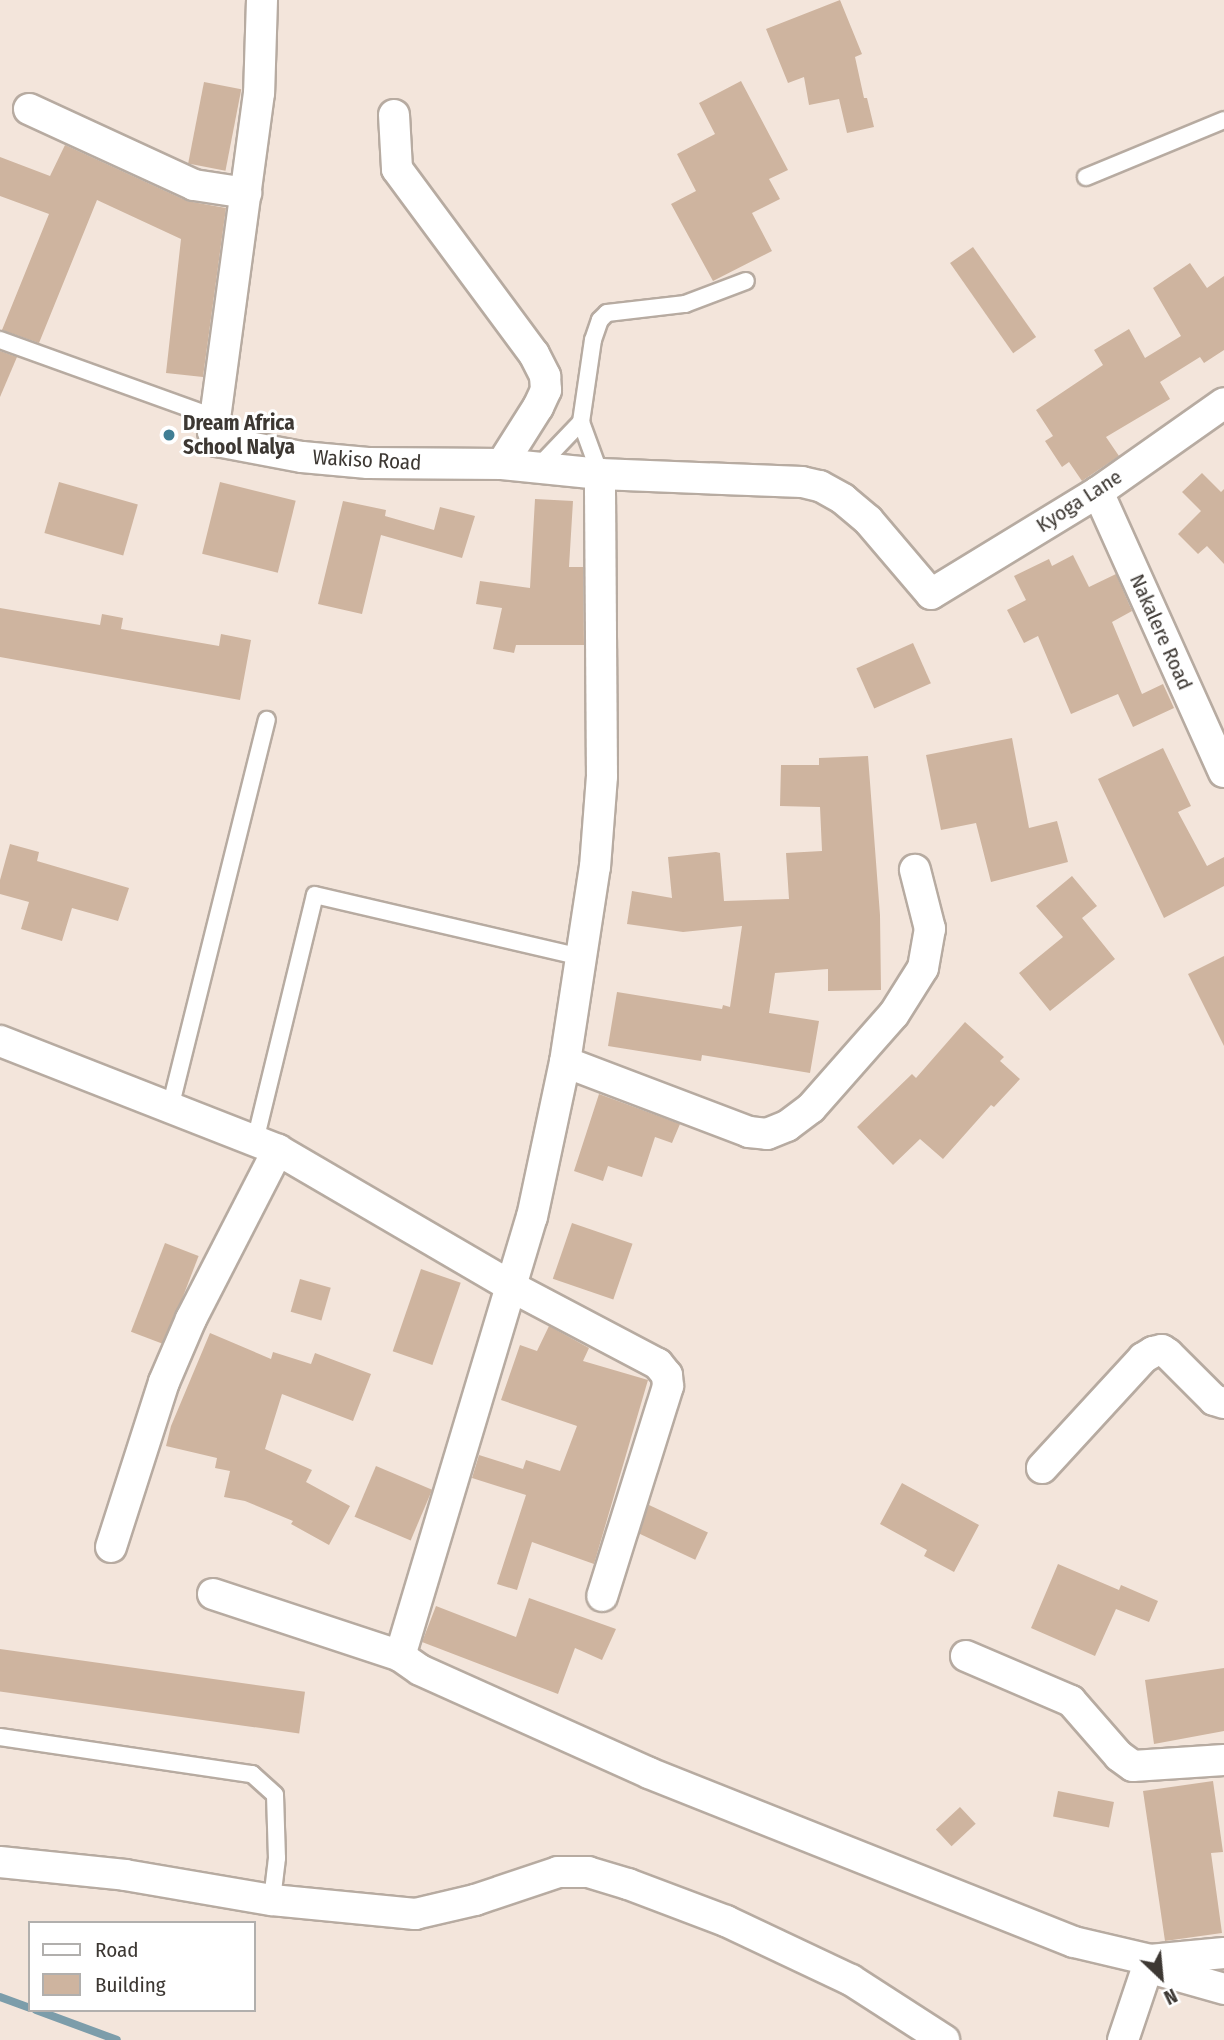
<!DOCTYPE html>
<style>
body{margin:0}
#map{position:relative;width:1224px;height:2040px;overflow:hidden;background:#f3e5db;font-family:"Fira Sans Condensed",sans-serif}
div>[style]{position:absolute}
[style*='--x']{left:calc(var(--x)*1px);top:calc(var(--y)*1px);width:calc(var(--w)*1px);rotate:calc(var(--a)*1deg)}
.stream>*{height:8px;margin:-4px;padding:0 4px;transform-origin:4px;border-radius:4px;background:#7c9daa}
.building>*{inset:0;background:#ceb49f;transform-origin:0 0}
.roads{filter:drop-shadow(2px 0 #b7aba1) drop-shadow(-2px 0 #b7aba1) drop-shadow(0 2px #b7aba1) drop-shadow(0 -2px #b7aba1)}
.lane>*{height:16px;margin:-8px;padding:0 8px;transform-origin:8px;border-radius:8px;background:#fff}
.street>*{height:30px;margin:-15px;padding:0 15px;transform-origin:15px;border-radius:15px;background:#fff}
.dots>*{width:19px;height:19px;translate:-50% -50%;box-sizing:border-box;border:4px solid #fff;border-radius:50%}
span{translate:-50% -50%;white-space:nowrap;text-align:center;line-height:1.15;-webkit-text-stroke:6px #fff;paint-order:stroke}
.poi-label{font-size:21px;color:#3d3833;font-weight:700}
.left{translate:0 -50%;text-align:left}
.street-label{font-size:21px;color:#3d3833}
.legend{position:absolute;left:28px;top:1921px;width:228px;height:91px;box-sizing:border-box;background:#fff;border:2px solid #b1afad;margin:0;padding:9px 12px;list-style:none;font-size:21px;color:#3d3833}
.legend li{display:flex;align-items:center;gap:14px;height:35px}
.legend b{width:35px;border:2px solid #b1afad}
.north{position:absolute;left:1126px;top:1942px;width:70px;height:70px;-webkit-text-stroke:5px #fff;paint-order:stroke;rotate:154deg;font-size:19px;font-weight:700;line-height:28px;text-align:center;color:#3d3833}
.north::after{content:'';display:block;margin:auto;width:24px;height:32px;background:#3d3833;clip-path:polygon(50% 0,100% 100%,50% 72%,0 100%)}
</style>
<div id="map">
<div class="stream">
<div style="--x:0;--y:1997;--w:32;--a:20"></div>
<div style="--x:36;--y:2010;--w:86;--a:20.3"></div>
</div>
<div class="building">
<div style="clip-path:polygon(840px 0,862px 54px,855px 57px,864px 98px,867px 98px,874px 127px,847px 133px,839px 99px,809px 105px,804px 77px,788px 83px,766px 29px)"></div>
<div style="clip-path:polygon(741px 81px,788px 170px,769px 179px,780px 199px,752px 213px,772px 251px,713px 281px,671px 204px,696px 191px,677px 154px,715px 134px,699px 103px)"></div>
<div style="left:204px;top:82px;width:38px;height:83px;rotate:11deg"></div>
<div style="clip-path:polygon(65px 145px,187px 201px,226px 208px,203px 377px,166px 373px,181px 239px,97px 200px,39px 343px,2px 330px,49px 214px,0 196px,0 157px,50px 176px)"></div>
<div style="left:973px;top:247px;width:110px;height:28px;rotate:55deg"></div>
<div style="clip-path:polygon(1190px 263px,1207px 288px,1224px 276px,1224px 350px,1204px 363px,1200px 357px,1160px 382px,1170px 399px,1106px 437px,1119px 456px,1082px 481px,1069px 462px,1062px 467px,1045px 441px,1053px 436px,1036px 410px,1103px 365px,1094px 350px,1129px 329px,1145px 358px,1181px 336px,1153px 288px)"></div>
<div style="clip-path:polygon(0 351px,17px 357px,0 397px)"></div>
<div style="clip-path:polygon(1202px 473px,1221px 492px,1224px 489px,1224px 564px,1207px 546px,1198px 554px,1178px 534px,1201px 511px,1182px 492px)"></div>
<div style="left:59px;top:482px;width:82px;height:53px;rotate:16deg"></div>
<div style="left:220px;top:482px;width:78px;height:74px;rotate:14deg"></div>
<div style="clip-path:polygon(535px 499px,573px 501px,569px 567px,583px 567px,584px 645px,516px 645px,514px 653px,493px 649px,502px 608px,476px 604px,480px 581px,530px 588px)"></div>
<div style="clip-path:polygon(343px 501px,386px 510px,385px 516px,434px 530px,440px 507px,475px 516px,462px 558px,381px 535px,362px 614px,318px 604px)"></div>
<div style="clip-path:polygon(1073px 555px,1089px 587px,1116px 574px,1132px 611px,1112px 622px,1142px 694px,1163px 684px,1174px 708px,1133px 727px,1118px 694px,1071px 714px,1038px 636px,1024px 643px,1007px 610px,1026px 600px,1014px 576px,1049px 559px,1052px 566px)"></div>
<div style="clip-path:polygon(0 608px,100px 625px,102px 614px,123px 618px,121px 629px,219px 646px,221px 634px,251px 640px,240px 700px,0 657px)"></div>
<div style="left:913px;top:643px;width:44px;height:62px;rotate:66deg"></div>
<div style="clip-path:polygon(1012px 738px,1029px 828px,1057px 821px,1068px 862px,991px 882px,976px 823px,941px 830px,926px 755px)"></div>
<div style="clip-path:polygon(1163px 748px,1191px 806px,1178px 812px,1207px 866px,1224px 857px,1224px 886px,1164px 918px,1098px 779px)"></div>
<div style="clip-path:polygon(868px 756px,880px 915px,881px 990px,828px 991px,828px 969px,775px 973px,769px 1013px,819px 1021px,810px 1073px,702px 1055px,701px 1061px,608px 1046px,617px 992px,722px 1009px,723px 1005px,730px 1007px,742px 926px,683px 932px,627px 924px,632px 891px,672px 898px,668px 857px,716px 852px,720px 853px,724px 901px,789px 899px,786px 853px,822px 851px,820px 807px,780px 806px,781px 765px,819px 765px,819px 758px)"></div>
<div style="clip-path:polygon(10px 844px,39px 852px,37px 861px,129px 888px,118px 921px,72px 908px,62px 941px,21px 929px,29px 902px,0 894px,0 880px)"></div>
<div style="clip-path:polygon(1072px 876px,1097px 906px,1082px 918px,1115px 959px,1050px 1011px,1019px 973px,1063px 937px,1036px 906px)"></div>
<div style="clip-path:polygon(1224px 956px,1224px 1046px,1188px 974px)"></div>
<div style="clip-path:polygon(965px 1022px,1004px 1057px,1000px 1061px,1020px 1079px,994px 1107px,991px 1105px,943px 1159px,920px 1139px,893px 1165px,857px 1127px,912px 1074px,916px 1078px)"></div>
<div style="clip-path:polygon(599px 1094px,680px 1124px,672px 1143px,655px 1137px,642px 1177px,608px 1166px,603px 1181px,574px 1171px)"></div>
<div style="left:572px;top:1223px;width:64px;height:59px;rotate:19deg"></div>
<div style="left:165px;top:1243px;width:36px;height:95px;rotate:21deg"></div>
<div style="left:421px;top:1269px;width:42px;height:87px;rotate:19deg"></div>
<div style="left:300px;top:1279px;width:32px;height:34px;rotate:16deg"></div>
<div style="clip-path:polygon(549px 1326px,589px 1348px,583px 1361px,648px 1380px,594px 1564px,532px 1542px,517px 1590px,497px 1584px,526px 1495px,472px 1478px,479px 1455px,523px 1469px,526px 1460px,560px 1471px,577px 1426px,501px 1400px,520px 1345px,537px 1351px)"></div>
<div style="clip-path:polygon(210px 1333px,271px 1359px,273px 1352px,311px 1364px,315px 1353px,371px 1374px,353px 1421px,282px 1394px,265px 1449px,312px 1470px,306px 1482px,350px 1506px,329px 1545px,291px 1524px,293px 1521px,245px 1501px,224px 1497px,230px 1471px,215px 1468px,217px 1458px,166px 1446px,171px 1426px)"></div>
<div style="left:376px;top:1466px;width:61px;height:55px;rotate:23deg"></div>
<div style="clip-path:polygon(902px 1483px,979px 1525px,954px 1572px,924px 1556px,927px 1550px,880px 1524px)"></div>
<div style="left:649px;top:1505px;width:65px;height:30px;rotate:25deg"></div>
<div style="clip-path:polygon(1058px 1564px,1119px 1590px,1121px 1585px,1158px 1601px,1149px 1622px,1116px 1609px,1095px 1656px,1031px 1628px)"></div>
<div style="clip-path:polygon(529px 1598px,616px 1629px,602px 1660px,575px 1648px,558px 1694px,422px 1642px,436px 1606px,516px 1637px)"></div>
<div style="left:0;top:1649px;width:308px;height:42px;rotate:8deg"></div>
<div style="clip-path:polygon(1224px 1668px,1224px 1731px,1154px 1744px,1145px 1680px)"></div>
<div style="clip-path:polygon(1213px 1781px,1223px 1852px,1211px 1853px,1222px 1933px,1165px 1941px,1143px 1791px)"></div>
<div style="left:1058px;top:1791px;width:57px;height:26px;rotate:11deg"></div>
<div style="left:960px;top:1807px;width:23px;height:33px;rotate:47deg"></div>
</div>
<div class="roads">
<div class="lane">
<div style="--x:1086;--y:177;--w:149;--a:-22.4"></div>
<div style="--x:0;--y:340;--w:231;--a:19.8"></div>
<div style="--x:581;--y:422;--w:55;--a:69.9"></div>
<div style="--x:537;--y:468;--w:64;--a:-46.3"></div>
<div style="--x:581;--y:422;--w:83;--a:-81.7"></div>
<div style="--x:593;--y:340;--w:21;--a:-71"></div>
<div style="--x:600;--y:320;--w:10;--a:-45"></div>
<div style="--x:607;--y:313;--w:79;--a:-6.6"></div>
<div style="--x:685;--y:304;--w:65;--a:-20.7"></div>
<div style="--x:170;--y:1108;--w:400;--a:-76"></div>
<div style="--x:255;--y:1141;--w:253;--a:-76.3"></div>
<div style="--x:315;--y:895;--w:273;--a:13.1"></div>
<div style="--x:0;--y:1737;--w:255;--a:8.4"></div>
<div style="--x:252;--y:1774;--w:31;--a:42"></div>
<div style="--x:275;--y:1795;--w:63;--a:88.2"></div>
<div style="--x:277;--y:1858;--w:42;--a:96.8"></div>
</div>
<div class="street">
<div style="--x:262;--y:0;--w:93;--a:91.8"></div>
<div style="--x:259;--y:93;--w:342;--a:97.7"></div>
<div style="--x:213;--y:432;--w:10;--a:66"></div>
<div style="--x:217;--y:441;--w:86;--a:10.7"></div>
<div style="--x:302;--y:457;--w:66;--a:5.2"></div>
<div style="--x:368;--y:463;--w:134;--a:0.4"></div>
<div style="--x:502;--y:464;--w:99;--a:5.8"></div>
<div style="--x:600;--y:474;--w:202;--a:2.3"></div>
<div style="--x:802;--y:482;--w:18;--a:13"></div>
<div style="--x:820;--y:486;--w:26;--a:29"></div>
<div style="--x:843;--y:499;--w:33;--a:40"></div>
<div style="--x:868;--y:520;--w:97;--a:49.6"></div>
<div style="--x:931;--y:594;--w:196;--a:-31.4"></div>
<div style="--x:1098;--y:492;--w:154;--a:-35.2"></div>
<div style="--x:29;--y:109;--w:182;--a:24.7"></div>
<div style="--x:194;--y:185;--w:53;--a:8.7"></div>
<div style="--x:394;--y:115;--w:54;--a:86.8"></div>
<div style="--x:397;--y:169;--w:230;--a:53.5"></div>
<div style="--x:534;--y:354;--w:25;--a:63"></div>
<div style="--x:545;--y:376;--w:14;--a:86"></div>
<div style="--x:546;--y:390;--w:19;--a:115"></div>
<div style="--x:538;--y:407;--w:67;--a:122.3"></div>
<div style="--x:1098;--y:492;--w:307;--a:65.8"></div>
<div style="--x:0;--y:1041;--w:299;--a:21.4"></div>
<div style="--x:278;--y:1150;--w:271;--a:30.3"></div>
<div style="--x:512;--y:1287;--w:165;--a:27.8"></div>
<div style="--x:658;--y:1364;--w:14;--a:51"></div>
<div style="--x:667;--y:1375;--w:11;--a:85"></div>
<div style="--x:668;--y:1386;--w:220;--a:107.4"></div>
<div style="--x:565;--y:1062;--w:197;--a:20.8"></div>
<div style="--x:749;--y:1132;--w:18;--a:6"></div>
<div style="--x:767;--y:1134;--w:22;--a:-22"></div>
<div style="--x:787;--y:1126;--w:30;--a:-37"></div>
<div style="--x:811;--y:1108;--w:125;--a:-48.6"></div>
<div style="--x:894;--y:1014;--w:54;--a:-57.8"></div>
<div style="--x:923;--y:968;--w:40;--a:-80"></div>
<div style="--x:930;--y:929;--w:61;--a:-104.3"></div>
<div style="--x:1042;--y:1468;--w:149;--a:-47.4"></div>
<div style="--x:1143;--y:1358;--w:12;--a:-31"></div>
<div style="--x:1153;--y:1352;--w:9;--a:-13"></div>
<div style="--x:1162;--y:1350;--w:7;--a:34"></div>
<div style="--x:1168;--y:1354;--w:65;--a:45"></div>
<div style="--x:1214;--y:1400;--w:10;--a:17"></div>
<div style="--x:111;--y:1547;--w:173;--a:-72.2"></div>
<div style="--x:164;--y:1382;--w:69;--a:-66.8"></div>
<div style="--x:191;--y:1319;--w:190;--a:-62.8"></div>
<div style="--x:213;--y:1594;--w:197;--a:18.3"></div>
<div style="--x:400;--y:1656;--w:24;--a:35"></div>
<div style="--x:420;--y:1670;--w:251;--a:24.2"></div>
<div style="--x:649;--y:1773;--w:457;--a:21.7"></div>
<div style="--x:1074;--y:1942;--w:78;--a:13.3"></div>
<div style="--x:1150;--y:1960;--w:74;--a:-5.4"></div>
<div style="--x:400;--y:1656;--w:458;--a:-73.3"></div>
<div style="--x:532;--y:1217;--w:158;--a:-78"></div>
<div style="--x:565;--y:1062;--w:197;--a:-81.3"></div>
<div style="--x:595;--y:867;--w:90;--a:-85.6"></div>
<div style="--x:602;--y:777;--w:303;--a:-90.4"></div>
<div style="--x:966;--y:1656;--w:114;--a:23.2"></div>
<div style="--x:1071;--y:1701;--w:73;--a:48.9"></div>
<div style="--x:1119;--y:1756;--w:17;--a:36"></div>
<div style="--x:1133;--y:1766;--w:91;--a:-3.8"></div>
<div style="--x:0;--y:1862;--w:126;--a:5.9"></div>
<div style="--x:125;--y:1875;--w:149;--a:9.7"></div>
<div style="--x:272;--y:1900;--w:144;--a:5.6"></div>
<div style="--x:415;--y:1914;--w:62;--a:-13.1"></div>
<div style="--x:475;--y:1900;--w:88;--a:-18.6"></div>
<div style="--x:558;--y:1872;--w:30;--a:0"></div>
<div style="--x:588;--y:1872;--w:42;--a:16.7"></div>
<div style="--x:628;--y:1884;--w:105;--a:20.7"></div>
<div style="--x:726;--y:1921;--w:138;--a:25.3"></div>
<div style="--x:851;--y:1980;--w:111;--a:32.8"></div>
<div style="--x:1147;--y:1967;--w:80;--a:15.9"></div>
<div style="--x:1123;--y:2040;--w:84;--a:-71.4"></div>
</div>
</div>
<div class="dots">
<div style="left:169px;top:435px;background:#407e94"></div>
</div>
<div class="poi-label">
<span class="left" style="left:183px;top:435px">Dream Africa<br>School Nalya</span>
</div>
<div class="street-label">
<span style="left:367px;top:460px;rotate:3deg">Wakiso Road</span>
<span style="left:1079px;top:501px;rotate:-33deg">Kyoga Lane</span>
<span style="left:1161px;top:632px;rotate:66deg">Nakalere Road</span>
</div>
<ul class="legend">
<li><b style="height:9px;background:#fff"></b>Road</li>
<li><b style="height:19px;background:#ceb49f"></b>Building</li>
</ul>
<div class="north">N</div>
</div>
